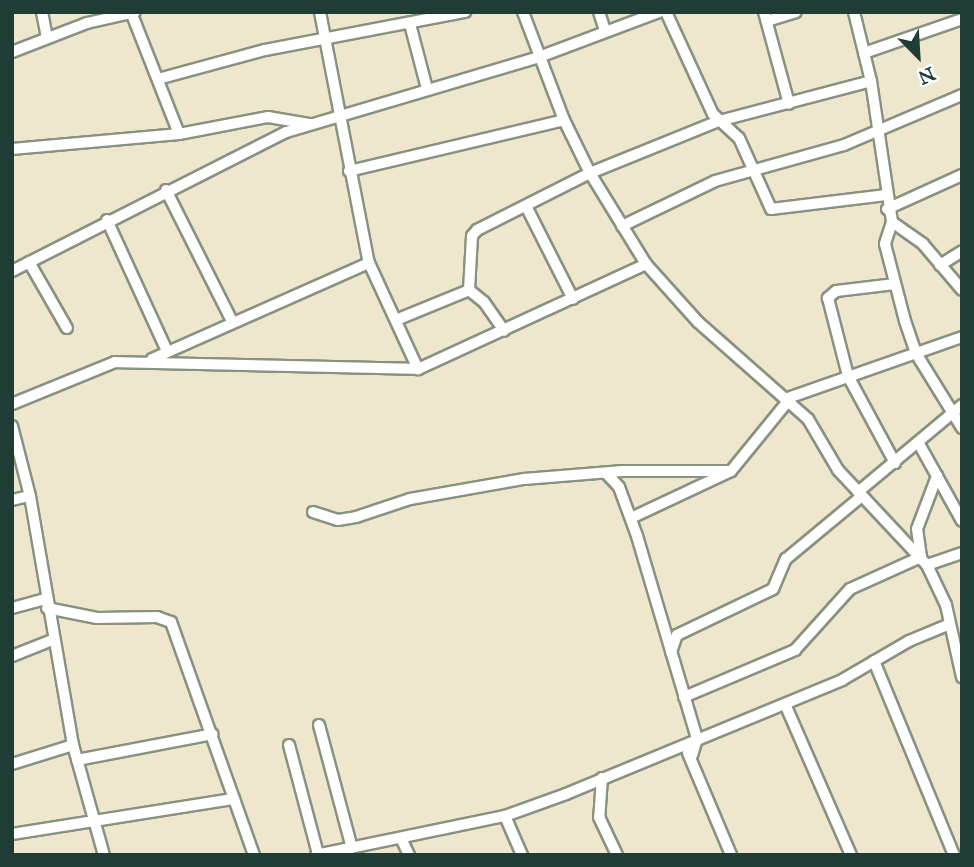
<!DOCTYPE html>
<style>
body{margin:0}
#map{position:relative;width:974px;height:867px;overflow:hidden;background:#efe7cd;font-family:"IM FELL Great Primer",serif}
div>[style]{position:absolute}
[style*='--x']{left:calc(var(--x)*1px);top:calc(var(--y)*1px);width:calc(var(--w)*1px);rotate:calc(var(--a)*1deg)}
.roads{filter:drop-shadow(2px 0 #879280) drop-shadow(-2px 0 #879280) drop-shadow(0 2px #879280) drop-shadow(0 -2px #879280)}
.minor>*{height:10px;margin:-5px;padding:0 5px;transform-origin:5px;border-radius:5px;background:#fff}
span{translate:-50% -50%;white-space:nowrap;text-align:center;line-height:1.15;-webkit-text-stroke:7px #fff;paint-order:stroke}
.frame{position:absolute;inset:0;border:14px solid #1f3d34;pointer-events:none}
.north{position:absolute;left:883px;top:21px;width:70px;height:70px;-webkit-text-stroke:5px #fff;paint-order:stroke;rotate:156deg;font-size:19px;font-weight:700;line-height:28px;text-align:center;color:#1f3d34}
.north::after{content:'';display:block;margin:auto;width:24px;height:32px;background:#1f3d34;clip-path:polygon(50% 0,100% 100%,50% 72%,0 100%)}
</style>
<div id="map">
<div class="roads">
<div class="minor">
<div style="--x:42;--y:12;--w:25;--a:79"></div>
<div style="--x:131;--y:12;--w:131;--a:68.5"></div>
<div style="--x:179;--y:134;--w:91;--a:-10.8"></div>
<div style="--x:268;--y:117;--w:43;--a:9.5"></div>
<div style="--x:320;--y:12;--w:256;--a:79"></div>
<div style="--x:369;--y:263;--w:117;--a:65.2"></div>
<div style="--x:523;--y:12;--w:116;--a:69.2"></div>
<div style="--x:564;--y:120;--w:59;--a:63.9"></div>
<div style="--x:590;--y:173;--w:107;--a:58.4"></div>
<div style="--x:646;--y:264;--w:78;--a:48.1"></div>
<div style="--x:698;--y:322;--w:147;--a:41.4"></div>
<div style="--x:808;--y:419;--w:59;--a:59.5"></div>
<div style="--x:838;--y:470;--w:130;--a:46.9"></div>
<div style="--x:927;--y:565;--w:44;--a:64.6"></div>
<div style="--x:946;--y:605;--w:74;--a:77.5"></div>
<div style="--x:599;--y:12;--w:20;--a:72"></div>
<div style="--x:666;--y:12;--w:112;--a:65.3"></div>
<div style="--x:713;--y:114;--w:35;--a:43"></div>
<div style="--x:739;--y:138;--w:78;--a:65.7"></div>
<div style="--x:771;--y:209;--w:116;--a:-6.9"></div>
<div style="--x:764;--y:12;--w:95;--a:74.8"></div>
<div style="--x:854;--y:12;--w:71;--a:76.2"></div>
<div style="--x:871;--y:81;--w:143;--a:81.5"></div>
<div style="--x:892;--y:222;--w:38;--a:35"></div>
<div style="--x:923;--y:244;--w:60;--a:49.7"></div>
<div style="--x:767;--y:21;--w:30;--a:-17"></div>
<div style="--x:410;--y:24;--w:67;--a:75.3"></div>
<div style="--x:12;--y:52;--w:80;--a:-21.1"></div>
<div style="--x:87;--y:23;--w:49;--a:-12.9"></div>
<div style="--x:864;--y:53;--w:104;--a:-19.1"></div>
<div style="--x:158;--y:79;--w:111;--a:-15.2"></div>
<div style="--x:265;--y:50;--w:204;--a:-10.8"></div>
<div style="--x:12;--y:149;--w:168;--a:-5.1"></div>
<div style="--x:349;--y:171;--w:221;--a:-13.3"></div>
<div style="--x:166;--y:190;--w:147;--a:63.3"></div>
<div style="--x:526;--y:206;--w:104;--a:63.2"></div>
<div style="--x:887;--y:209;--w:82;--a:-24.4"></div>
<div style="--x:107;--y:220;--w:144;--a:65.4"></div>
<div style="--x:892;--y:222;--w:23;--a:108"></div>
<div style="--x:885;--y:244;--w:80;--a:75.4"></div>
<div style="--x:905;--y:321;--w:36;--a:71"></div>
<div style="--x:917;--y:355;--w:86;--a:58.3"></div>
<div style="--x:622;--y:226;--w:103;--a:-25.8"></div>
<div style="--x:715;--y:181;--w:134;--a:-15.6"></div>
<div style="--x:844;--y:145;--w:128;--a:-23"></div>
<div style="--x:29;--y:262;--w:76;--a:60.1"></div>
<div style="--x:940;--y:265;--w:26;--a:-32"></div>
<div style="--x:12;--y:271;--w:307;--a:-26.9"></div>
<div style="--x:286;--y:132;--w:264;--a:-16.5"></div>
<div style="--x:539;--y:57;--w:128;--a:-20.6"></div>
<div style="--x:895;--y:284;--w:59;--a:173.2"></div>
<div style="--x:836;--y:291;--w:11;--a:139"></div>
<div style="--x:828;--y:298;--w:81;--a:75.6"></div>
<div style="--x:848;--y:376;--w:99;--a:61.6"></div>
<div style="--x:469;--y:290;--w:54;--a:-86.8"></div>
<div style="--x:472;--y:236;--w:8;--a:-50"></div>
<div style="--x:477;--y:230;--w:127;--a:-26.8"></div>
<div style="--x:590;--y:173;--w:139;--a:-22"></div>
<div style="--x:719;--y:121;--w:157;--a:-14.7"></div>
<div style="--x:469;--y:290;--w:19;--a:39"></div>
<div style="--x:484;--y:302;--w:35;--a:55"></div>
<div style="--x:396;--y:320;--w:79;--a:-22.3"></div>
<div style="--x:152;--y:359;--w:237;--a:-23.9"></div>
<div style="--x:785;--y:399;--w:188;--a:-19.3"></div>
<div style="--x:12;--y:404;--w:111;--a:-22.2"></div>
<div style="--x:115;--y:362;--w:303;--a:1.3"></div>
<div style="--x:418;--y:369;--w:251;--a:-24.7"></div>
<div style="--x:12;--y:426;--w:72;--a:75.6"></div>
<div style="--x:30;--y:496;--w:253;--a:80.2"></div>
<div style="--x:73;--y:745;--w:114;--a:74.3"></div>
<div style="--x:918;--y:442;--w:90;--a:60.9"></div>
<div style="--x:606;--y:473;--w:19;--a:47"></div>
<div style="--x:619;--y:487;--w:52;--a:69.8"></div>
<div style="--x:637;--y:536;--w:212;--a:73.5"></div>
<div style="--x:697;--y:739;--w:17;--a:107"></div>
<div style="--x:858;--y:492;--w:136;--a:-39.9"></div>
<div style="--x:12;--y:500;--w:18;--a:-13"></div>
<div style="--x:313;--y:512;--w:26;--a:18"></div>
<div style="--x:338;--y:520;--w:18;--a:-9"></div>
<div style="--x:356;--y:517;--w:57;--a:-18.4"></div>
<div style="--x:410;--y:499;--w:116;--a:-10"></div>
<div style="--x:524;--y:479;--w:99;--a:-4.6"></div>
<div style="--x:623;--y:471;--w:108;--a:0"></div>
<div style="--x:631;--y:518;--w:110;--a:-25.2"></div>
<div style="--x:731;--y:471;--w:90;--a:-50.8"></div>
<div style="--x:927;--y:565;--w:37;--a:-19"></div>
<div style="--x:12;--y:608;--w:34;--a:-15"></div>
<div style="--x:47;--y:608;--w:51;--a:11.3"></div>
<div style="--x:97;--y:618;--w:60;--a:-1"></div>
<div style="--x:157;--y:617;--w:15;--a:20"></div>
<div style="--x:171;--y:622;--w:247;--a:70.4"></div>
<div style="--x:671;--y:652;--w:18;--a:-71"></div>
<div style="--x:677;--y:635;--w:106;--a:-25.6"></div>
<div style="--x:773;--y:589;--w:33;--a:-67"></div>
<div style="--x:786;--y:559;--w:99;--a:-39.7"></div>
<div style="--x:12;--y:656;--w:43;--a:-21.8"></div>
<div style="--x:874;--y:661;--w:210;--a:67.6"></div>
<div style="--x:684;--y:697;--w:121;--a:-22.9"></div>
<div style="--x:795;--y:650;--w:82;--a:-48"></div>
<div style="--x:850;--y:589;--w:78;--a:-24.3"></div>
<div style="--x:921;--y:557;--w:28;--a:-98"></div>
<div style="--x:917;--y:529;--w:57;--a:-69.3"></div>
<div style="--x:785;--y:704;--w:165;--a:66.4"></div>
<div style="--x:319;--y:725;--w:127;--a:75"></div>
<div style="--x:289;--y:745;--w:113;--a:75.1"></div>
<div style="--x:688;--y:753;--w:111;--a:67.1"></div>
<div style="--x:77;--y:760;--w:138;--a:-10.8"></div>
<div style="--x:12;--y:764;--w:64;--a:-17.3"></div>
<div style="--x:602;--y:778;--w:39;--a:94"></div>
<div style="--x:599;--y:817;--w:42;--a:64.7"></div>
<div style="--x:505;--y:816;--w:43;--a:66.4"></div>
<div style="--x:12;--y:834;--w:225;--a:-9"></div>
<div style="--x:401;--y:838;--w:19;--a:65"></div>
<div style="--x:316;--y:855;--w:193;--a:-11.7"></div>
<div style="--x:505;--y:816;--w:65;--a:-19.8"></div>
<div style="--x:566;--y:794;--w:299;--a:-22.4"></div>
<div style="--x:842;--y:680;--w:78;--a:-30.2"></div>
<div style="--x:909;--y:641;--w:44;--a:-22.5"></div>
</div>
</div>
<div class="frame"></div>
<div class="north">N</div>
</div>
